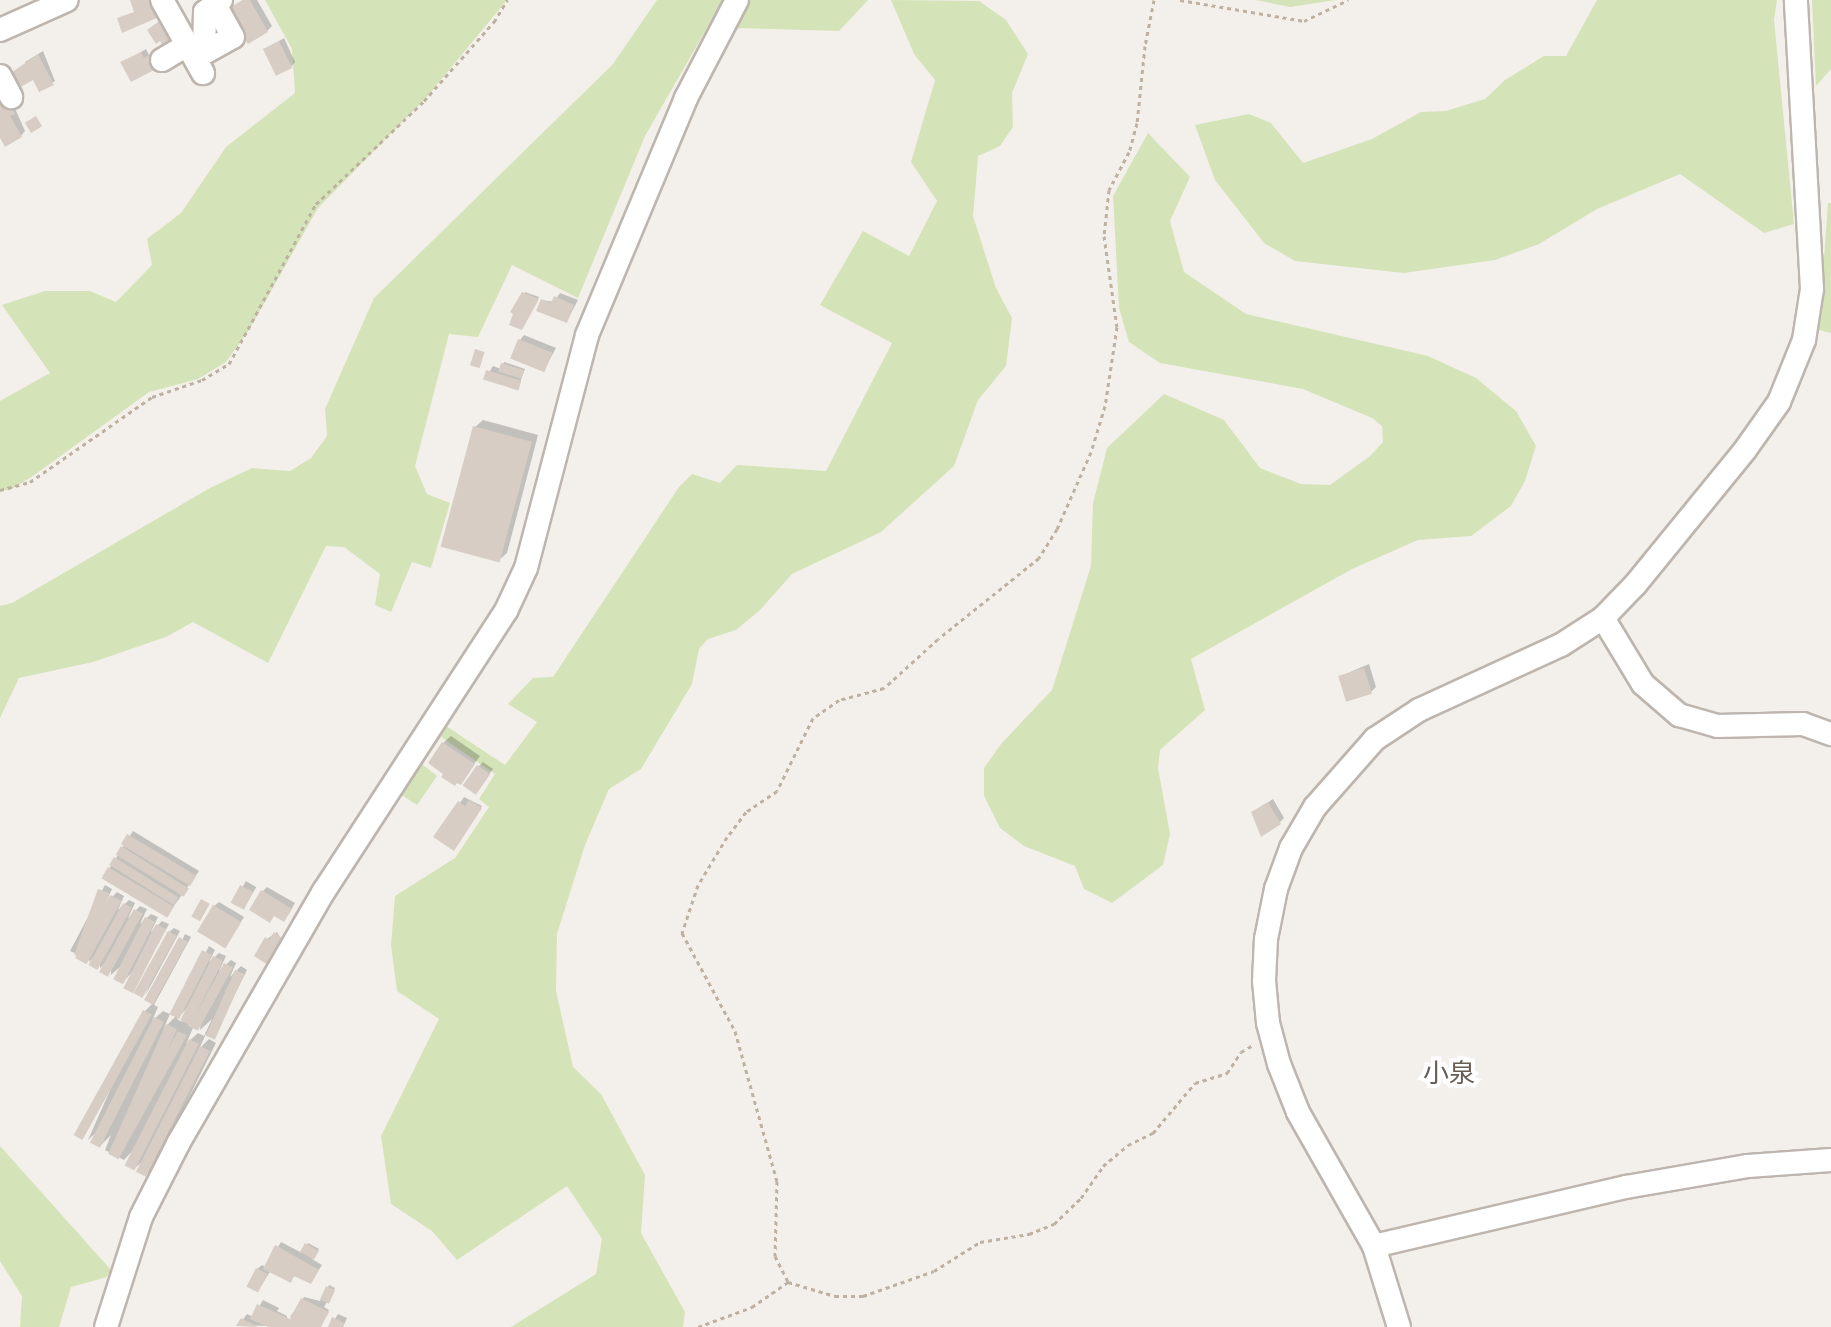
<!DOCTYPE html>
<meta charset="utf-8">
<style>
body{margin:0}
#map{position:relative;width:1831px;height:1327px;overflow:hidden;background:#f3f0eb;font-family:"Sofia Sans Condensed","Noto Sans JP",sans-serif}
div>[style]{position:absolute}
[style*='--x']{left:calc(var(--x)*1px);top:calc(var(--y)*1px);width:calc(var(--w)*1px);rotate:calc(var(--a)*1deg)}
.green>*{inset:0;background:#d5e3b8}
.shadow>*{inset:0;background:#0003;transform-origin:0 0}
.building>*{inset:0;background:#d7cdc4;transform-origin:0 0}
.path>*{height:3px;margin-top:-1.5px;transform-origin:0;background:repeating-linear-gradient(90deg,#beb1a1 0 4px,transparent 0 8px)}
.roads{filter:drop-shadow(2px 0 #beb6ae) drop-shadow(-2px 0 #beb6ae) drop-shadow(0 2px #beb6ae) drop-shadow(0 -2px #beb6ae)}
.minor>*{height:22px;margin:-11px;padding:0 11px;transform-origin:11px;border-radius:11px;background:#fff}
span{translate:-50% -50%;white-space:nowrap;text-align:center;line-height:1.15;-webkit-text-stroke:8px #fff;paint-order:stroke}
.quarter-label{font-size:26px;color:#685d52}
</style>
<div id="map">
<div class="green">
<div style="clip-path:polygon(265px 0,507px 0,425px 99px,318px 208px,249px 330px,226px 362px,198px 379px,149px 392px,33px 476px,10px 490px,0 490px,0 401px,50px 373px,2px 305px,45px 291px,90px 291px,116px 302px,152px 265px,147px 239px,181px 213px,226px 147px,295px 93px,292px 49px)"></div>
<div style="clip-path:polygon(657px 0,723px 0,645px 136px,578px 298px,512px 265px,478px 337px,449px 334px,415px 466px,427px 494px,450px 503px,431px 568px,412px 562px,391px 612px,375px 605px,380px 574px,344px 547px,326px 546px,268px 663px,193px 622px,166px 637px,93px 662px,19px 678px,0 718px,0 606px,12px 603px,210px 488px,252px 468px,290px 471px,311px 458px,327px 436px,325px 409px,374px 298px,613px 64px)"></div>
<div style="clip-path:polygon(747px 0,868px 0,839px 31px,736px 28px)"></div>
<div style="clip-path:polygon(891px 0,979px 1px,1006px 20px,1028px 54px,1012px 93px,1013px 127px,1000px 146px,978px 156px,974px 205px,973px 216px,996px 288px,1012px 318px,1006px 366px,978px 400px,954px 466px,881px 532px,792px 574px,760px 610px,736px 630px,708px 639px,699px 649px,692px 684px,641px 769px,609px 789px,585px 845px,557px 934px,556px 991px,573px 1067px,601px 1094px,645px 1175px,641px 1233px,685px 1312px,683px 1327px,511px 1327px,596px 1274px,602px 1239px,567px 1186px,457px 1260px,432px 1231px,391px 1204px,381px 1136px,439px 1019px,397px 991px,391px 945px,395px 896px,455px 858px,489px 807px,479px 799px,495px 774px,441px 737px,422px 764px,437px 776px,417px 805px,397px 792px,443px 724px,505px 765px,537px 722px,508px 704px,533px 678px,553px 677px,679px 487px,692px 474px,720px 483px,737px 465px,826px 471px,892px 343px,820px 305px,863px 231px,909px 256px,937px 201px,911px 162px,935px 80px,914px 54px)"></div>
<div style="clip-path:polygon(1256px 0,1336px 0,1290px 7px)"></div>
<div style="clip-path:polygon(1597px 0,1777px 0,1774px 20px,1794px 224px,1764px 233px,1680px 174px,1597px 209px,1539px 244px,1495px 260px,1404px 273px,1295px 261px,1264px 243px,1215px 180px,1195px 125px,1249px 114px,1271px 123px,1303px 163px,1372px 139px,1421px 112px,1446px 111px,1485px 99px,1505px 80px,1544px 56px,1566px 56px)"></div>
<div style="clip-path:polygon(1812px 0,1831px 0,1831px 69px,1816px 86px)"></div>
<div style="clip-path:polygon(1148px 133px,1190px 177px,1170px 221px,1184px 272px,1246px 314px,1428px 356px,1476px 378px,1516px 411px,1536px 446px,1525px 481px,1511px 506px,1471px 536px,1418px 540px,1352px 569px,1191px 659px,1205px 710px,1160px 750px,1158px 768px,1170px 834px,1163px 865px,1112px 903px,1084px 889px,1075px 866px,1024px 846px,1000px 828px,984px 796px,984px 768px,1001px 744px,1052px 690px,1091px 566px,1093px 503px,1107px 448px,1164px 394px,1224px 420px,1260px 468px,1301px 484px,1330px 485px,1370px 456px,1383px 442px,1382px 426px,1372px 418px,1303px 389px,1160px 363px,1129px 342px,1119px 308px,1113px 196px)"></div>
<div style="clip-path:polygon(1828px 203px,1831px 203px,1831px 333px,1819px 330px)"></div>
<div style="clip-path:polygon(0 1146px,111px 1270px,107px 1277px,71px 1287px,59px 1327px,20px 1327px,22px 1296px,0 1261px)"></div>
</div>
<div class="shadow">
<div style="clip-path:polygon(243px 0,257px 0,272px 26px,267px 31px,230px 9px)"></div>
<div style="clip-path:polygon(284px 38px,295px 62px,291px 67px,266px 49px)"></div>
<div style="clip-path:polygon(146px 49px,149px 55px,158px 50px,164px 60px,123px 63px)"></div>
<div style="clip-path:polygon(43px 51px,55px 81px,40px 90px,25px 62px)"></div>
<div style="clip-path:polygon(5px 86px,25px 131px,21px 136px,0 134px)"></div>
<div style="clip-path:polygon(525px 292px,539px 297px,522px 327px,512px 311px)"></div>
<div style="clip-path:polygon(560px 293px,578px 300px,567px 321px,542px 300px,554px 302px)"></div>
<div style="clip-path:polygon(524px 335px,556px 348px,544px 370px,520px 340px)"></div>
<div style="clip-path:polygon(504px 362px,525px 369px,517px 390px,485px 379px,493px 366px,501px 369px)"></div>
<div style="clip-path:polygon(483px 420px,538px 435px,507px 553px,499px 560px,475px 427px)"></div>
<div style="clip-path:polygon(1369px 664px,1376px 687px,1371px 692px,1341px 676px)"></div>
<div style="clip-path:polygon(451px 736px,480px 756px,460px 783px,443px 743px)"></div>
<div style="clip-path:polygon(483px 762px,493px 769px,480px 787px,478px 767px)"></div>
<div style="clip-path:polygon(464px 797px,482px 806px,458px 844px,436px 837px)"></div>
<div style="clip-path:polygon(1273px 799px,1284px 818px,1280px 822px,1253px 812px)"></div>
<div style="clip-path:polygon(133px 831px,199px 871px,171px 910px,104px 877px)"></div>
<div style="left:246px;top:881px;width:12px;height:24px;rotate:31deg"></div>
<div style="clip-path:polygon(105px 885px,112px 889px,105px 904px,117px 892px,124px 896px,118px 910px,129px 900px,135px 903px,128px 918px,140px 906px,147px 909px,140px 924px,151px 914px,158px 917px,151px 932px,162px 921px,169px 924px,133px 990px,134px 970px,123px 982px,122px 965px,111px 975px,111px 957px,100px 968px,100px 951px,89px 962px,88px 943px,77px 954px,70px 951px)"></div>
<div style="clip-path:polygon(267px 887px,295px 903px,288px 915px,275px 914px,263px 891px)"></div>
<div style="clip-path:polygon(219px 902px,244px 917px,225px 946px,214px 906px)"></div>
<div style="clip-path:polygon(174px 928px,180px 931px,145px 996px,169px 932px)"></div>
<div style="clip-path:polygon(277px 932px,282px 941px,268px 962px,267px 939px)"></div>
<div style="clip-path:polygon(evenodd,185px 934px,191px 937px,154px 1005px,158px 1007px,152px 1021px,163px 1011px,170px 1014px,164px 1028px,177px 1015px,173px 1014px,209px 946px,215px 950px,209px 962px,219px 953px,226px 956px,219px 971px,231px 960px,236px 963px,230px 977px,241px 966px,247px 970px,216px 1032px,211px 1037px,206px 1034px,199px 1049px,209px 1039px,216px 1043px,154px 1167px,146px 1174px,145px 1159px,135px 1168px,135px 1148px,124px 1160px,105px 1150px,111px 1135px,100px 1146px,99px 1130px,88px 1140px,145px 1011px,154px 1002px,185px 934px,189px 1006px,182px 1022px,177px 1019px,189px 1006px,185px 934px,202px 1011px,200px 1030px,212px 1019px,204px 1036px,198px 1033px,186px 1044px,193px 1028px,188px 1025px,202px 1011px)"></div>
<div style="clip-path:polygon(281px 1242px,302px 1253px,308px 1243px,319px 1249px,312px 1259px,322px 1265px,311px 1282px,295px 1276px,290px 1280px,271px 1270px,258px 1291px,257px 1269px,262px 1265px,266px 1267px)"></div>
<div style="clip-path:polygon(329px 1285px,335px 1288px,324px 1307px,329px 1310px,320px 1327px,307px 1327px,290px 1317px,304px 1297px,320px 1301px)"></div>
<div style="clip-path:polygon(263px 1300px,279px 1308px,277px 1311px,287px 1316px,287px 1320px,301px 1327px,239px 1325px,247px 1314px,253px 1317px)"></div>
<div style="clip-path:polygon(338px 1314px,347px 1318px,343px 1327px,330px 1327px)"></div>
</div>
<div class="building">
<div style="clip-path:polygon(130px 0,153px 0,159px 17px,122px 33px,117px 18px,134px 12px)"></div>
<div style="clip-path:polygon(243px 0,250px 0,268px 32px,248px 44px,244px 38px,241px 40px,228px 8px)"></div>
<div style="clip-path:polygon(162px 19px,178px 45px,166px 52px,160px 41px,156px 44px,147px 30px)"></div>
<div style="left:279px;top:41px;width:30px;height:18px;rotate:64deg"></div>
<div style="clip-path:polygon(141px 52px,144px 58px,153px 53px,160px 67px,131px 82px,120px 62px)"></div>
<div style="clip-path:polygon(38px 54px,54px 85px,39px 92px,33px 80px,19px 88px,11px 73px)"></div>
<div style="clip-path:polygon(0 88px,15px 114px,10px 116px,22px 137px,5px 147px,0 138px)"></div>
<div style="left:36px;top:116px;width:12px;height:13px;rotate:59deg"></div>
<div style="clip-path:polygon(522px 292px,539px 299px,522px 330px,509px 325px,513px 314px,510px 312px)"></div>
<div style="clip-path:polygon(554px 296px,574px 305px,567px 323px,536px 311px,541px 299px,551px 303px)"></div>
<div style="left:518px;top:339px;width:37px;height:21px;rotate:22deg"></div>
<div style="left:475px;top:349px;width:10px;height:17px;rotate:17deg"></div>
<div style="left:501px;top:363px;width:24px;height:9px;rotate:17deg"></div>
<div style="left:486px;top:370px;width:37px;height:10px;rotate:17deg"></div>
<div style="left:473px;top:426px;width:61px;height:125px;rotate:15deg"></div>
<div style="left:1364px;top:668px;width:27px;height:27px;rotate:73deg"></div>
<div style="clip-path:polygon(442px 742px,475px 764px,461px 785px,457px 783px,455px 786px,441px 777px,443px 774px,428px 763px)"></div>
<div style="left:477px;top:765px;width:16px;height:25px;rotate:35deg"></div>
<div style="clip-path:polygon(469px 800px,482px 808px,454px 851px,433px 837px,458px 801px,465px 806px)"></div>
<div style="clip-path:polygon(1268px 802px,1281px 824px,1261px 837px,1251px 812px)"></div>
<div style="left:127px;top:834px;width:81px;height:12px;rotate:31deg"></div>
<div style="left:121px;top:846px;width:80px;height:10px;rotate:32deg"></div>
<div style="left:114px;top:857px;width:76px;height:9px;rotate:32deg"></div>
<div style="left:108px;top:867px;width:77px;height:13px;rotate:31deg"></div>
<div style="left:240px;top:885px;width:15px;height:20px;rotate:28deg"></div>
<div style="left:98px;top:889px;width:12px;height:70px;rotate:20deg"></div>
<div style="clip-path:polygon(261px 890px,292px 909px,284px 922px,274px 916px,270px 923px,249px 910px)"></div>
<div style="left:110px;top:895px;width:13px;height:72px;rotate:29deg"></div>
<div style="left:201px;top:899px;width:10px;height:20px;rotate:29deg"></div>
<div style="left:123px;top:903px;width:10px;height:71px;rotate:29deg"></div>
<div style="left:213px;top:905px;width:33px;height:31px;rotate:31deg"></div>
<div style="left:134px;top:909px;width:10px;height:72px;rotate:29deg"></div>
<div style="left:145px;top:917px;width:11px;height:70px;rotate:27deg"></div>
<div style="left:156px;top:924px;width:11px;height:72px;rotate:27deg"></div>
<div style="left:168px;top:931px;width:10px;height:71px;rotate:29deg"></div>
<div style="clip-path:polygon(274px 932px,281px 937px,268px 965px,254px 956px,265px 937px,269px 940px)"></div>
<div style="left:179px;top:937px;width:10px;height:72px;rotate:29deg"></div>
<div style="left:202px;top:950px;width:11px;height:72px;rotate:27deg"></div>
<div style="left:213px;top:956px;width:11px;height:72px;rotate:27deg"></div>
<div style="left:224px;top:963px;width:10px;height:72px;rotate:29deg"></div>
<div style="left:235px;top:970px;width:10px;height:72px;rotate:24deg"></div>
<div style="left:143px;top:1010px;width:10px;height:143px;rotate:29deg"></div>
<div style="left:154px;top:1017px;width:11px;height:141px;rotate:27deg"></div>
<div style="left:166px;top:1024px;width:12px;height:142px;rotate:24deg"></div>
<div style="left:178px;top:1031px;width:10px;height:141px;rotate:29deg"></div>
<div style="left:189px;top:1039px;width:11px;height:142px;rotate:27deg"></div>
<div style="left:200px;top:1046px;width:11px;height:141px;rotate:27deg"></div>
<div style="left:305px;top:1243px;width:16px;height:10px;rotate:30deg"></div>
<div style="clip-path:polygon(275px 1245px,319px 1270px,311px 1284px,294px 1276px,291px 1283px,263px 1269px)"></div>
<div style="left:256px;top:1268px;width:13px;height:21px;rotate:27deg"></div>
<div style="left:326px;top:1286px;width:10px;height:15px;rotate:24deg"></div>
<div style="clip-path:polygon(301px 1298px,329px 1312px,321px 1327px,268px 1327px,250px 1319px,257px 1304px,290px 1319px)"></div>
<div style="clip-path:polygon(332px 1317px,344px 1323px,342px 1327px,328px 1327px)"></div>
<div style="clip-path:polygon(241px 1318px,258px 1327px,236px 1326px)"></div>
</div>
<div class="path">
<div style="--x:1154;--y:0;--w:47;--a:101.1"></div>
<div style="--x:1145;--y:46;--w:77;--a:95.9"></div>
<div style="--x:1137;--y:123;--w:30;--a:105"></div>
<div style="--x:1129;--y:152;--w:43;--a:117.8"></div>
<div style="--x:1109;--y:190;--w:46;--a:96.2"></div>
<div style="--x:1104;--y:236;--w:92;--a:81.9"></div>
<div style="--x:1117;--y:327;--w:80;--a:98.6"></div>
<div style="--x:1105;--y:406;--w:48;--a:106.9"></div>
<div style="--x:1091;--y:452;--w:84;--a:113.8"></div>
<div style="--x:1057;--y:529;--w:34;--a:122"></div>
<div style="--x:1039;--y:558;--w:129;--a:141.3"></div>
<div style="--x:938;--y:639;--w:73;--a:137.8"></div>
<div style="--x:884;--y:688;--w:47;--a:165.1"></div>
<div style="--x:839;--y:700;--w:32;--a:145"></div>
<div style="--x:813;--y:718;--w:81;--a:116.3"></div>
<div style="--x:777;--y:791;--w:37;--a:146"></div>
<div style="--x:746;--y:812;--w:31;--a:127"></div>
<div style="--x:727;--y:837;--w:56;--a:121.1"></div>
<div style="--x:698;--y:885;--w:51;--a:108.4"></div>
<div style="--x:682;--y:933;--w:111;--a:61.6"></div>
<div style="--x:735;--y:1031;--w:156;--a:74.4"></div>
<div style="--x:777;--y:1181;--w:75;--a:91.5"></div>
<div style="--x:775;--y:1256;--w:29;--a:63"></div>
<div style="--x:788;--y:1282;--w:49;--a:16.6"></div>
<div style="--x:835;--y:1296;--w:28;--a:0"></div>
<div style="--x:863;--y:1296;--w:75;--a:-19.4"></div>
<div style="--x:934;--y:1271;--w:54;--a:-32.2"></div>
<div style="--x:980;--y:1242;--w:50;--a:-9.3"></div>
<div style="--x:1029;--y:1234;--w:27;--a:-22"></div>
<div style="--x:1054;--y:1224;--w:37;--a:-44"></div>
<div style="--x:1081;--y:1198;--w:39;--a:-55"></div>
<div style="--x:1103;--y:1166;--w:33;--a:-40"></div>
<div style="--x:1128;--y:1145;--w:28;--a:-26"></div>
<div style="--x:1153;--y:1133;--w:65;--a:-50"></div>
<div style="--x:1195;--y:1083;--w:34;--a:-17"></div>
<div style="--x:1227;--y:1073;--w:25;--a:-56"></div>
<div style="--x:1241;--y:1052;--w:14;--a:-30"></div>
<div style="--x:1180;--y:0;--w:126;--a:9.6"></div>
<div style="--x:1304;--y:21;--w:49;--a:-25.5"></div>
<div style="--x:0;--y:490;--w:31;--a:-15"></div>
<div style="--x:30;--y:482;--w:149;--a:-34.9"></div>
<div style="--x:152;--y:397;--w:53;--a:-18.8"></div>
<div style="--x:202;--y:380;--w:31;--a:-31"></div>
<div style="--x:229;--y:364;--w:182;--a:-61.5"></div>
<div style="--x:316;--y:204;--w:149;--a:-43.6"></div>
<div style="--x:424;--y:101;--w:106;--a:-48.5"></div>
<div style="--x:494;--y:22;--w:26;--a:-59"></div>
<div style="--x:698;--y:1327;--w:58;--a:-20.3"></div>
<div style="--x:752;--y:1307;--w:44;--a:-34.8"></div>
</div>
<div class="roads">
<div class="minor">
<div style="--x:162;--y:0;--w:84;--a:60.7"></div>
<div style="--x:0;--y:30;--w:73;--a:-24.1"></div>
<div style="--x:204;--y:53;--w:41;--a:-88.6"></div>
<div style="--x:205;--y:12;--w:20;--a:-37"></div>
<div style="--x:195;--y:58;--w:43;--a:-28.9"></div>
<div style="--x:233;--y:37;--w:38;--a:-119"></div>
<div style="--x:162;--y:60;--w:29;--a:-31"></div>
<div style="--x:0;--y:76;--w:24;--a:62"></div>
<div style="--x:1603;--y:618;--w:77;--a:58.8"></div>
<div style="--x:1643;--y:684;--w:48;--a:40.7"></div>
<div style="--x:1679;--y:715;--w:40;--a:16"></div>
<div style="--x:1717;--y:726;--w:86;--a:-1.3"></div>
<div style="--x:1803;--y:724;--w:30;--a:20"></div>
<div style="--x:1374;--y:1246;--w:259;--a:-13.2"></div>
<div style="--x:1626;--y:1187;--w:124;--a:-9.8"></div>
<div style="--x:1748;--y:1166;--w:83;--a:-4.1"></div>
<div style="--x:106;--y:1327;--w:115;--a:-72.3"></div>
<div style="--x:141;--y:1217;--w:84;--a:-63.1"></div>
<div style="--x:179;--y:1142;--w:290;--a:-60"></div>
<div style="--x:324;--y:891;--w:334;--a:-57"></div>
<div style="--x:506;--y:611;--w:47;--a:-65.1"></div>
<div style="--x:526;--y:568;--w:241;--a:-75.3"></div>
<div style="--x:587;--y:335;--w:257;--a:-67.3"></div>
<div style="--x:686;--y:98;--w:110;--a:-62.5"></div>
<div style="--x:1399;--y:1327;--w:85;--a:-107.2"></div>
<div style="--x:1374;--y:1246;--w:154;--a:-119.6"></div>
<div style="--x:1298;--y:1112;--w:52;--a:-111.6"></div>
<div style="--x:1279;--y:1064;--w:42;--a:-105"></div>
<div style="--x:1268;--y:1023;--w:42;--a:-95.4"></div>
<div style="--x:1264;--y:981;--w:42;--a:-87.3"></div>
<div style="--x:1266;--y:939;--w:51;--a:-78.7"></div>
<div style="--x:1276;--y:889;--w:44;--a:-69.9"></div>
<div style="--x:1291;--y:848;--w:48;--a:-59.7"></div>
<div style="--x:1315;--y:807;--w:91;--a:-48.6"></div>
<div style="--x:1375;--y:739;--w:53;--a:-33.4"></div>
<div style="--x:1419;--y:710;--w:156;--a:-24.6"></div>
<div style="--x:1561;--y:645;--w:50;--a:-32.7"></div>
<div style="--x:1603;--y:618;--w:46;--a:-45.9"></div>
<div style="--x:1635;--y:585;--w:174;--a:-50.8"></div>
<div style="--x:1745;--y:450;--w:59;--a:-54.7"></div>
<div style="--x:1779;--y:402;--w:67;--a:-68"></div>
<div style="--x:1804;--y:340;--w:52;--a:-81.1"></div>
<div style="--x:1812;--y:289;--w:289;--a:-93.2"></div>
</div>
</div>
<div class="quarter-label">
<span style="left:1449px;top:1075px">小泉</span>
</div>
</div>
